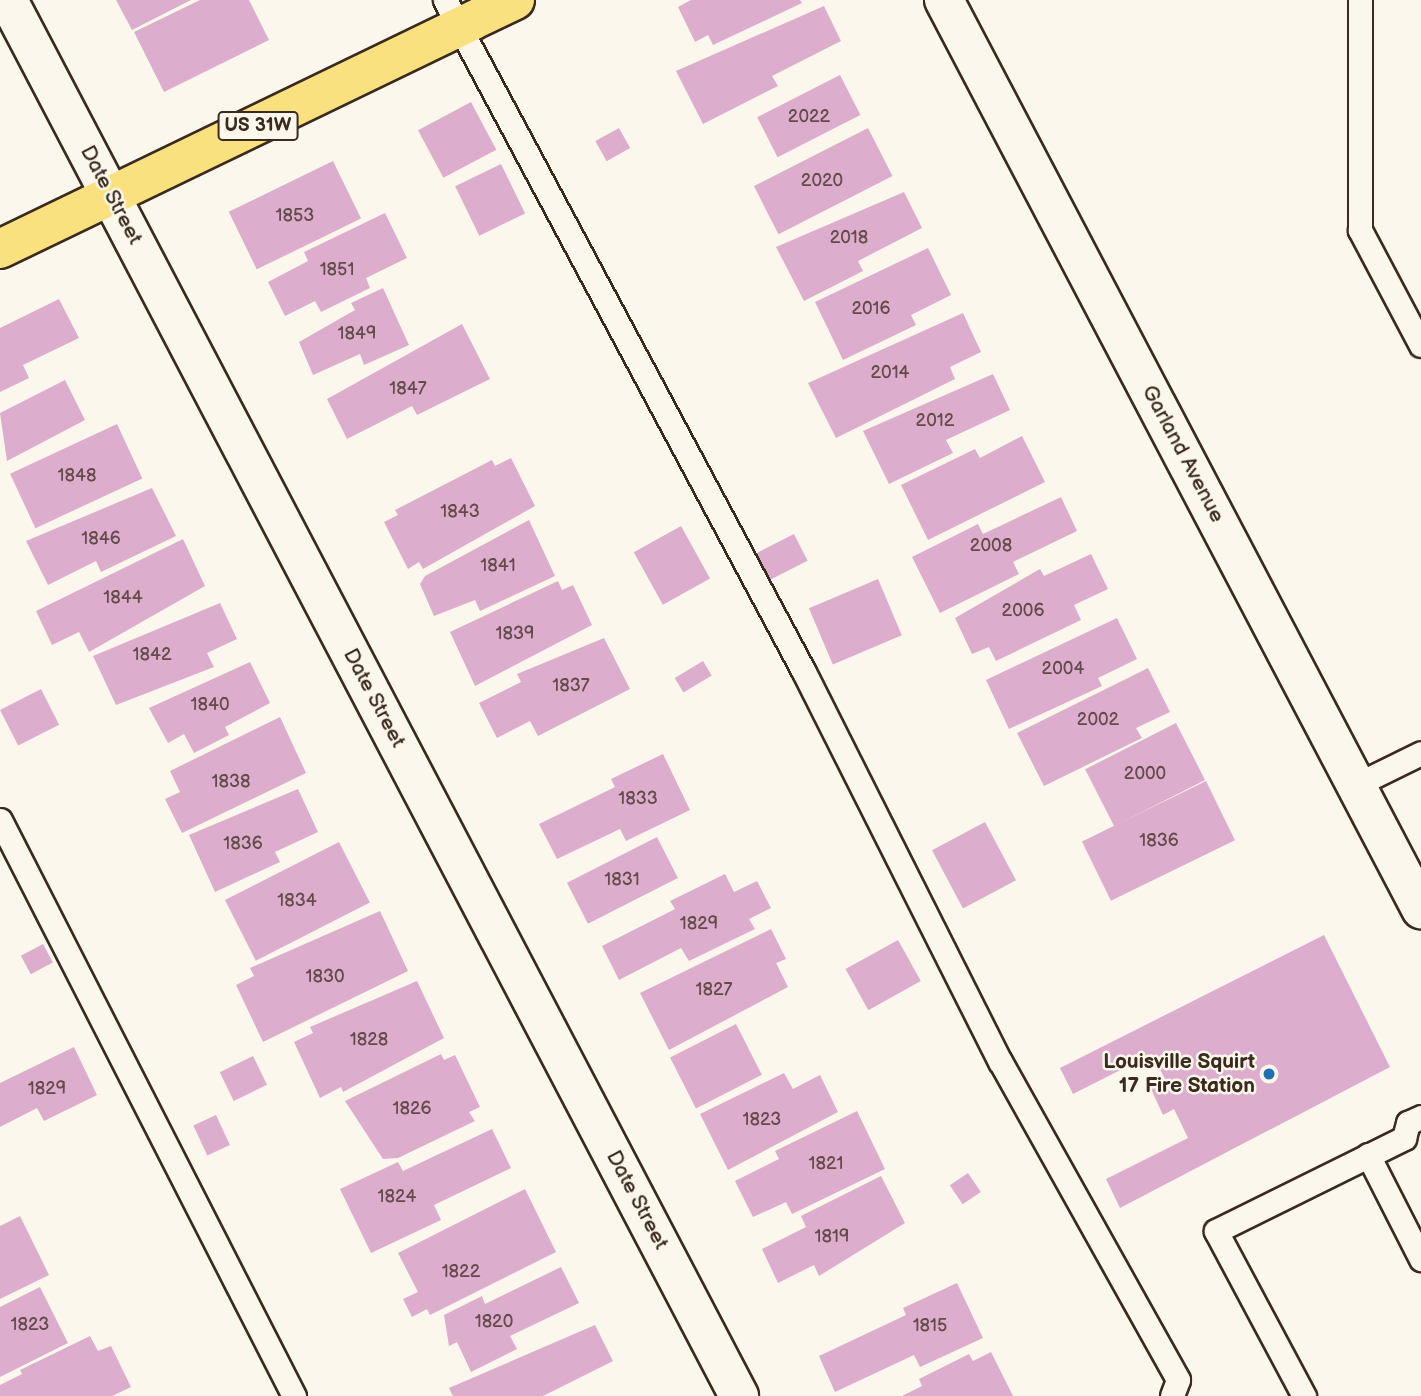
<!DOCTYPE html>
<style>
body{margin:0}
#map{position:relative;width:1421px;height:1396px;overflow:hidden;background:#fbf7ec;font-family:"Balsamiq Sans",sans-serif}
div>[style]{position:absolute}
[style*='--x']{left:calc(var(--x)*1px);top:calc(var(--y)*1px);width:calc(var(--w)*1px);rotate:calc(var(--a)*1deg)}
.building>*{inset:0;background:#ddadcd;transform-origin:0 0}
.roads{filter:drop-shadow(2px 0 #3b2a1e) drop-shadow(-2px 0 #3b2a1e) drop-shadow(0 2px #3b2a1e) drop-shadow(0 -2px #3b2a1e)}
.lane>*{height:23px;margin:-11.5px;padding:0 11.5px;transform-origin:11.5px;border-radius:11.5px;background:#fbf7ec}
.street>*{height:38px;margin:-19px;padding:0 19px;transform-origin:19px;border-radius:19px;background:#fbf7ec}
.primary>*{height:38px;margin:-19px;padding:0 19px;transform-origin:19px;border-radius:19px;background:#fae180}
.dots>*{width:19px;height:19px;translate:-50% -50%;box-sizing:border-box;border:4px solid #fbf7ec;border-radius:50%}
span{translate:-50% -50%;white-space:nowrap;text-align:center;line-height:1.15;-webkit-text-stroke:5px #fbf7ec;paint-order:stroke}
.number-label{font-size:18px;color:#644b4a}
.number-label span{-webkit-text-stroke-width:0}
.shield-label span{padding:2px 5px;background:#fbf7ec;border:2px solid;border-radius:5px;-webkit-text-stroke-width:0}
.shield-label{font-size:19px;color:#3b2a1e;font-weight:700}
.street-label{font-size:21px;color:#3b2a1e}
.poi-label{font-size:21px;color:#3b2a1e;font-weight:700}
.right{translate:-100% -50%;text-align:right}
</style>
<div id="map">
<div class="building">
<div style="clip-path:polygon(116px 0,191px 0,132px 30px)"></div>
<div style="clip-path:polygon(200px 0,249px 0,269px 40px,164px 92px,134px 32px)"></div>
<div style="clip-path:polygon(691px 0,800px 0,802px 3px,713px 45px,708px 35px,695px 42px,678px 7px)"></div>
<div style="clip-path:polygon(824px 6px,841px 41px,772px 76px,778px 86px,703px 124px,676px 71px)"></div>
<div style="left:840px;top:75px;width:45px;height:93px;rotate:63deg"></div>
<div style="left:471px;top:102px;width:54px;height:60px;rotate:62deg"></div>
<div style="left:619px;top:128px;width:23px;height:27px;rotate:61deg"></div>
<div style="left:868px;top:128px;width:54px;height:128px;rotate:63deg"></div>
<div style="left:333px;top:161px;width:64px;height:116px;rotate:64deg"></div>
<div style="left:501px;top:164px;width:55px;height:51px;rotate:64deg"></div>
<div style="clip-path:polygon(904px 192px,922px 228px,858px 261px,863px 271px,804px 301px,776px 247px)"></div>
<div style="clip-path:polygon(385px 213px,407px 258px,366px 278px,370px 288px,321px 312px,315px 301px,285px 316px,268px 282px,308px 261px,304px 252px)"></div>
<div style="clip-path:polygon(928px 248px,951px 295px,911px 315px,916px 325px,843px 360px,815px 302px)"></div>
<div style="clip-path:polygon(383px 288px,409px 345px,364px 365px,360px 354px,313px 375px,299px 342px,355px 310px,351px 303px)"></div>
<div style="clip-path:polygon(59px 299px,79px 338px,23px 365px,29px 378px,0 392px,0 328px)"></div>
<div style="clip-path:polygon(963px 313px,981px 352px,950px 367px,955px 379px,836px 438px,808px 383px)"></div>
<div style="clip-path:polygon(462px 324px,490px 379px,417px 415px,412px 406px,347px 439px,327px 399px)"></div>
<div style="clip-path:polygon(993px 374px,1010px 410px,946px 440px,953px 453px,889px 484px,863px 431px)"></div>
<div style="clip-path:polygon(65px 380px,85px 420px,7px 461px,0 413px)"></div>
<div style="left:117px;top:424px;width:60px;height:118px;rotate:65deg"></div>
<div style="clip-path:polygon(1022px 436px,1045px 482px,928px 540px,901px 485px,975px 449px,980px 458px)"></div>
<div style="clip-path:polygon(511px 458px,535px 506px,423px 569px,419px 562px,408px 569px,384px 522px,398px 515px,395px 510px,492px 460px,495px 466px)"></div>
<div style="clip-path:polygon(152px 488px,176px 536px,101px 572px,96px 561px,48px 585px,26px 541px)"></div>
<div style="clip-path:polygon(1061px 497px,1077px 531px,1013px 562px,1019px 574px,940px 613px,912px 557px,978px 524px,983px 534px)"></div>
<div style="clip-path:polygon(529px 520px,555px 576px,480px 611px,475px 600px,434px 616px,420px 584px,425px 576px)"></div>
<div style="left:681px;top:526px;width:60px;height:54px;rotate:61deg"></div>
<div style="left:794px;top:534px;width:30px;height:46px;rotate:63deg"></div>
<div style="clip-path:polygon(183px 539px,205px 586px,89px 652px,79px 632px,52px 645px,36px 611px)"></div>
<div style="clip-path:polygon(1091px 554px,1108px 589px,1074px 605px,1081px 620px,996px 661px,989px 647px,972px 654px,955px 618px,1040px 569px,1044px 576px)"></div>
<div style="left:878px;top:579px;width:61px;height:75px;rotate:67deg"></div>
<div style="clip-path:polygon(558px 581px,562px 590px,573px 585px,592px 625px,475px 686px,450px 632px)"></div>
<div style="clip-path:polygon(220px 603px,237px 639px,207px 653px,214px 667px,116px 705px,93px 656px)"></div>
<div style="clip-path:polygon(1117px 618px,1137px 659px,1098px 678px,1102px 686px,1009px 729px,986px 680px)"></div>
<div style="clip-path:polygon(604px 638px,630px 689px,538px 736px,530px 721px,497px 738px,479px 703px,521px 682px,517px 674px)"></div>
<div style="left:703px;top:661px;width:17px;height:33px;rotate:59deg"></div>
<div style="clip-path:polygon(250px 662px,270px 703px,225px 727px,229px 735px,194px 753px,184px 734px,168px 743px,149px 708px)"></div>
<div style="clip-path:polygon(1148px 668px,1170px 712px,1136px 728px,1142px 738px,1044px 786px,1017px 733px)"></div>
<div style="left:41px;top:689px;width:40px;height:46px;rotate:63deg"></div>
<div style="clip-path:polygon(280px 717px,306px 773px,182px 833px,165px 799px,180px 792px,170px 771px)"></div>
<div style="left:1176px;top:723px;width:64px;height:102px;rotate:63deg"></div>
<div style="clip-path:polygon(663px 754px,690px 810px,626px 841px,620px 829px,557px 859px,539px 824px,615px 787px,611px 779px)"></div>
<div style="left:1206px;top:781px;width:66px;height:138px;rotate:64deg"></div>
<div style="clip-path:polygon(298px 789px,318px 832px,275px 852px,280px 862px,215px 892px,189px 835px)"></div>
<div style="left:985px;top:822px;width:66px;height:60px;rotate:62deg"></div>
<div style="left:657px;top:837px;width:46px;height:101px;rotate:63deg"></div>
<div style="left:339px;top:842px;width:68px;height:128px;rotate:63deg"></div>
<div style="clip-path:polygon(725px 874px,734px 892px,757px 881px,771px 908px,749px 919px,755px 929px,689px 961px,681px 948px,619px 980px,602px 946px,675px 909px,670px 901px)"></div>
<div style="clip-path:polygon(380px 911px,408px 971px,263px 1042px,236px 985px,254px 976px,250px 968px)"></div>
<div style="clip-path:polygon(771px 929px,786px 959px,776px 963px,788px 987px,669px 1050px,640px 993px)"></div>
<div style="clip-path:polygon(1324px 935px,1390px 1067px,1120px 1208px,1106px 1179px,1188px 1138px,1174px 1109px,1163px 1115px,1151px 1089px,1166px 1081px,1152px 1054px,1073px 1094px,1060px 1068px)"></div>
<div style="left:898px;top:940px;width:47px;height:60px;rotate:61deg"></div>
<div style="left:43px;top:944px;width:21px;height:25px;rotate:62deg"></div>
<div style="clip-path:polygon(417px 981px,444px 1038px,343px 1092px,341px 1087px,320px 1098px,294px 1042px,313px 1033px,310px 1027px)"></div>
<div style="left:736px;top:1024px;width:57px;height:74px;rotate:63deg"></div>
<div style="clip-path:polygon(74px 1047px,97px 1095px,44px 1121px,37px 1108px,0 1127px,0 1083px)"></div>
<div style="clip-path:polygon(441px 1054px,444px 1060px,455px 1055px,480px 1107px,469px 1112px,475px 1121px,398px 1158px,383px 1159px,345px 1101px)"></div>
<div style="left:253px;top:1056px;width:32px;height:37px;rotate:64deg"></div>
<div style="clip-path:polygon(784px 1073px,793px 1089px,820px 1075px,838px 1112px,728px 1170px,700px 1114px)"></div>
<div style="clip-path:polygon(857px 1111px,885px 1169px,792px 1214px,786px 1202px,753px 1217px,735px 1181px,779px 1159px,775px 1151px)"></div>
<div style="left:216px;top:1115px;width:33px;height:25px;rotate:65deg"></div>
<div style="clip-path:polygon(492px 1129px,511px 1168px,434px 1205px,441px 1220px,371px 1253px,340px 1189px,398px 1162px,403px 1171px)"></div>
<div style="left:968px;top:1173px;width:23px;height:22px;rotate:56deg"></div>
<div style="clip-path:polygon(881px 1176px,905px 1223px,819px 1276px,814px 1265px,778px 1283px,762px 1249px,806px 1227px,801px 1216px)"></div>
<div style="clip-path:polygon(525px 1189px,556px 1252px,430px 1315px,427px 1309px,412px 1317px,403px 1299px,418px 1292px,398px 1253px)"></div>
<div style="clip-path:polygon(20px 1216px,49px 1275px,0 1299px,0 1226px)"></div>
<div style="clip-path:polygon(561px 1267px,579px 1303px,510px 1336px,517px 1349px,471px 1372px,457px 1342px,449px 1346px,444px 1315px,482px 1296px,485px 1304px)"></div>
<div style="clip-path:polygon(957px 1283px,983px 1338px,920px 1367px,914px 1355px,835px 1392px,819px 1356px,906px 1315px,903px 1308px)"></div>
<div style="clip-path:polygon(40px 1287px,68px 1343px,0 1377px,0 1307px)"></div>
<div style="clip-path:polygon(595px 1325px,613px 1361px,543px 1396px,453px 1396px,449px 1388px)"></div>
<div style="clip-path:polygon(90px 1336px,98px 1351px,111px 1346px,131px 1387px,112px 1396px,0 1396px,0 1385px,22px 1374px,20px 1370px)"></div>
<div style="clip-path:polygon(991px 1352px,1013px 1396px,902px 1396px,922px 1386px,919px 1379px,969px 1354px,973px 1361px)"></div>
</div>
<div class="roads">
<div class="lane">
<div style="--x:445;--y:0;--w:762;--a:61.89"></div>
<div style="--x:804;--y:672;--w:436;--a:63.3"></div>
<div style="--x:1000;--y:1061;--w:365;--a:60.8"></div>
<div style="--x:1178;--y:1380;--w:17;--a:111"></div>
<div style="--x:1360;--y:0;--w:230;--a:90"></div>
<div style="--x:1360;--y:230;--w:130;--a:62.1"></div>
<div style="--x:1356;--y:785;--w:72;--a:-26.2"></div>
<div style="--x:0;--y:820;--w:647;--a:62.96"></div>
<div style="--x:1404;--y:1138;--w:16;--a:-75"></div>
<div style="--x:1408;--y:1123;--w:14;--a:-25"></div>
<div style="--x:1368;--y:1155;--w:117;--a:63"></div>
<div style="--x:1304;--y:1396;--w:187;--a:-118.1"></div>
<div style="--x:1216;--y:1231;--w:210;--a:-26.3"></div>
</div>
<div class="street">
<div style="--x:8;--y:0;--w:1576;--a:62.36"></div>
<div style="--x:944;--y:0;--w:1027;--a:62.31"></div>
</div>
<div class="primary">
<div style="--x:0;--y:249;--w:572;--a:-25.8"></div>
</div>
</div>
<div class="dots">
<div style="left:1269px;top:1074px;background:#1f6fb2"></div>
</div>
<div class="number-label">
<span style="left:809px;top:117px">2022</span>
<span style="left:822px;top:181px">2020</span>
<span style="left:295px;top:216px">1853</span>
<span style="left:849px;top:238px">2018</span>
<span style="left:337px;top:270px">1851</span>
<span style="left:871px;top:309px">2016</span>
<span style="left:357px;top:334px">1849</span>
<span style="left:890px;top:373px">2014</span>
<span style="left:408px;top:389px">1847</span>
<span style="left:935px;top:421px">2012</span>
<span style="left:77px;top:476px">1848</span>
<span style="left:460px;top:512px">1843</span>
<span style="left:101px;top:539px">1846</span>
<span style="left:991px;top:546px">2008</span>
<span style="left:498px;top:566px">1841</span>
<span style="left:123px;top:598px">1844</span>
<span style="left:1023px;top:611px">2006</span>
<span style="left:515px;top:634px">1839</span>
<span style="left:152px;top:655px">1842</span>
<span style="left:1063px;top:669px">2004</span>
<span style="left:571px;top:686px">1837</span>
<span style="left:210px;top:705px">1840</span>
<span style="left:1098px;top:720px">2002</span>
<span style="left:1145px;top:774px">2000</span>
<span style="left:231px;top:782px">1838</span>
<span style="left:638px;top:799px">1833</span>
<span style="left:1159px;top:841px">1836</span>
<span style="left:243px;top:844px">1836</span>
<span style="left:622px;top:880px">1831</span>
<span style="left:297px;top:901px">1834</span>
<span style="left:699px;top:924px">1829</span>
<span style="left:325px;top:977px">1830</span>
<span style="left:714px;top:990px">1827</span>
<span style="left:369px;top:1040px">1828</span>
<span style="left:47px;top:1089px">1829</span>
<span style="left:412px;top:1109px">1826</span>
<span style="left:762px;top:1120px">1823</span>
<span style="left:826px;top:1164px">1821</span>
<span style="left:397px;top:1197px">1824</span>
<span style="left:832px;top:1237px">1819</span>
<span style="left:461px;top:1272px">1822</span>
<span style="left:494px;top:1322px">1820</span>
<span style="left:30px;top:1325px">1823</span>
<span style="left:930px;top:1326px">1815</span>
</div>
<div class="shield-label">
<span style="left:258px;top:126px">US 31W</span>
</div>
<div class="street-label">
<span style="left:111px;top:195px;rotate:62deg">Date Street</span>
<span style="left:1183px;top:454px;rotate:62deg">Garland Avenue</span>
<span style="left:374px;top:698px;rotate:62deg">Date Street</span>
<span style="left:637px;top:1200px;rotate:62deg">Date Street</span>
</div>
<div class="poi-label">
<span class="right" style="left:1255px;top:1074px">Louisville Squirt<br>17 Fire Station</span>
</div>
</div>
